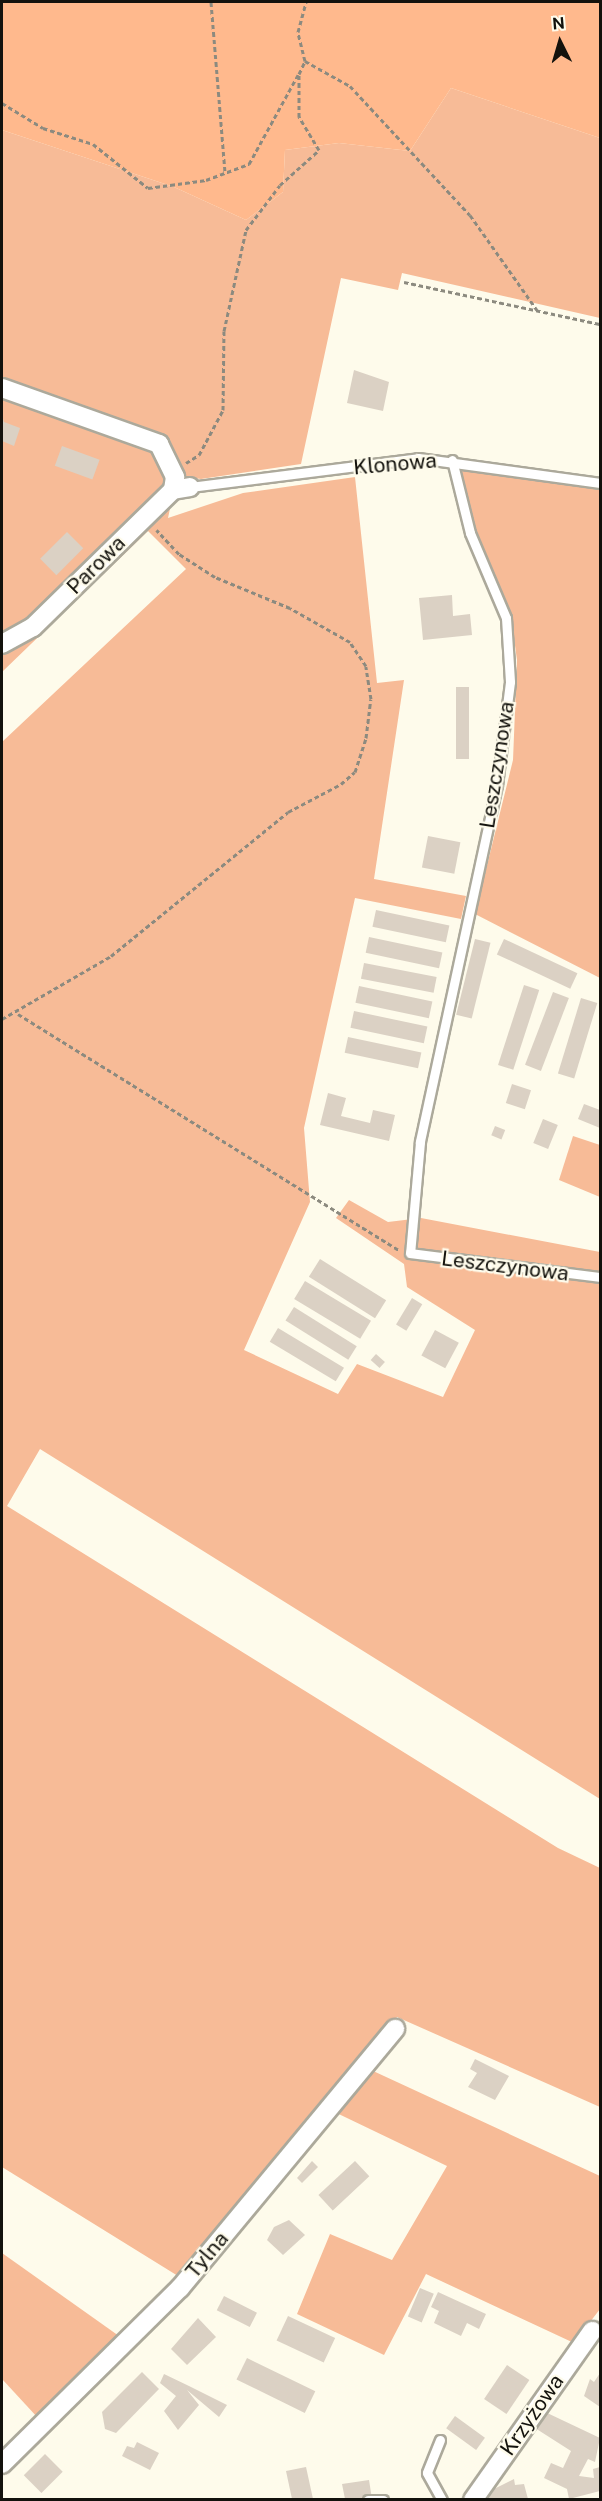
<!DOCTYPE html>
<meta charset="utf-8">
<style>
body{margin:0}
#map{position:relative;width:602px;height:2501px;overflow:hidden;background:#fefbeb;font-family:"Public Sans",sans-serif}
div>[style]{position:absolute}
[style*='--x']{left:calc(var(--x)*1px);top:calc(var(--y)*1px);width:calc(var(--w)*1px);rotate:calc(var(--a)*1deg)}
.green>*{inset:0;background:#f7bb97}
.forest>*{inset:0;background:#ffb98d}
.building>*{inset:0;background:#dbd1c4;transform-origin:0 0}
.path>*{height:3px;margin-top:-1.5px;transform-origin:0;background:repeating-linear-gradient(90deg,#8c8a7f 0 4.5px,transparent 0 7.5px)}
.roads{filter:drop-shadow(2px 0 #aca99b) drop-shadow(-2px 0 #aca99b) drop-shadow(0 2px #aca99b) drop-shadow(0 -2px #aca99b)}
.lane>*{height:9px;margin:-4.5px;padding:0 4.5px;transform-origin:4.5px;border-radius:4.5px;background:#fff}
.street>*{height:18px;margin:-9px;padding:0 9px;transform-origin:9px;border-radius:9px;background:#fff}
span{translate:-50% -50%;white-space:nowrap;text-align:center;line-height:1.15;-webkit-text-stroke:4.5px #fefbeb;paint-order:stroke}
.street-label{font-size:21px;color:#13120d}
.frame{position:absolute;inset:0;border:3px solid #13120d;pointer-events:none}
.north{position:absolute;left:530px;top:12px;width:60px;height:60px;-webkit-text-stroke:4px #fefbeb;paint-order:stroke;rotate:355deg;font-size:16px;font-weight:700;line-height:24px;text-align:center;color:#13120d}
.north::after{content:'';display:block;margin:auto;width:21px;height:27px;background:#13120d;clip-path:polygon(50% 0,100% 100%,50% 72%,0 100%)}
</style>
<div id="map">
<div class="green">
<div style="clip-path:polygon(451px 88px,600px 138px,600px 318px,402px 273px,398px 290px,341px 278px,301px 464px,201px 479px,177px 476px,168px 518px,243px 493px,355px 477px,377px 683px,404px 680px,374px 879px,466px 896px,461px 919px,355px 898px,304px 1128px,310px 1202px,244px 1350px,338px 1394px,357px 1364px,443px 1397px,475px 1330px,407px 1287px,404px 1264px,336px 1218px,349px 1200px,388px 1222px,421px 1218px,600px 1252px,600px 1799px,40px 1449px,7px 1506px,558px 1848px,600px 1868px,600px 2107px,397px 2017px,358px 2064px,600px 2176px,600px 2309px,574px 2343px,426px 2274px,384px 2355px,297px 2314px,330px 2234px,392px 2260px,447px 2166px,322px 2106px,178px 2276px,2px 2167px,2px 742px,186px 569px,148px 531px,2px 672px,2px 130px,174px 187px,246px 220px,283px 192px,285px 150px,339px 143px,410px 151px)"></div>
<div style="clip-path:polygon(459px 468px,600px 490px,600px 978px,475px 914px,513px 760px,517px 660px,512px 624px,460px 489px)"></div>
<div style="clip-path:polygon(573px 1136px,600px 1145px,600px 1197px,559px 1180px)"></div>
<div style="clip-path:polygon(2px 2253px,119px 2336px,38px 2418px,2px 2379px)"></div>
</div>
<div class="forest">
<div style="clip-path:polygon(2px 2px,600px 2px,600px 138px,451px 88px,410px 151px,339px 143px,285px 150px,283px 192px,246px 220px,174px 187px,2px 130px)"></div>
</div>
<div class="building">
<div style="clip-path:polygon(354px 370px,389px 382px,383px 411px,347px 403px)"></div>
<div style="clip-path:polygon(2px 415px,4px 422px,20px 428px,14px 446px,2px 441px)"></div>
<div style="left:62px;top:446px;width:40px;height:21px;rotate:20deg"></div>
<div style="left:67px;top:532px;width:23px;height:38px;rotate:45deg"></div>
<div style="clip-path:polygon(452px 595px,453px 616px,470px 614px,472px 635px,423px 640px,419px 598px)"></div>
<div style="left:456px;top:687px;width:13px;height:72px"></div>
<div style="left:428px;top:836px;width:33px;height:32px;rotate:11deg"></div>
<div style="left:376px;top:910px;width:75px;height:17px;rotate:12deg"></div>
<div style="left:369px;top:937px;width:75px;height:16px;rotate:12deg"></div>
<div style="left:475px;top:939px;width:16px;height:78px;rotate:14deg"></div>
<div style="left:504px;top:939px;width:81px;height:17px;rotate:25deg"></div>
<div style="left:364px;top:963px;width:74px;height:16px;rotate:11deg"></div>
<div style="left:524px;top:985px;width:16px;height:84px;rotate:18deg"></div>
<div style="left:359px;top:986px;width:75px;height:17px;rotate:12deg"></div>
<div style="left:553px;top:992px;width:17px;height:78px;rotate:21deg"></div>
<div style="left:581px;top:998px;width:17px;height:79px;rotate:17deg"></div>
<div style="left:354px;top:1011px;width:75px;height:17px;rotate:12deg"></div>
<div style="left:348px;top:1037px;width:75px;height:16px;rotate:12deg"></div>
<div style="left:512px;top:1084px;width:20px;height:20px;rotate:18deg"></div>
<div style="clip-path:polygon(328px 1093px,346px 1098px,341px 1116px,370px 1123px,373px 1110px,395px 1115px,389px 1141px,320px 1125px)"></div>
<div style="clip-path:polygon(584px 1104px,600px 1110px,600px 1128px,578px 1119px)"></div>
<div style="left:543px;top:1119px;width:16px;height:26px;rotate:22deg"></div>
<div style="left:495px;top:1126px;width:11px;height:10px;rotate:22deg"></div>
<div style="left:320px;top:1259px;width:78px;height:21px;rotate:32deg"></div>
<div style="left:305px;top:1281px;width:77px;height:21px;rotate:31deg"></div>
<div style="left:412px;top:1298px;width:12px;height:31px;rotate:31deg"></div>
<div style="left:294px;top:1307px;width:74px;height:16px;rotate:32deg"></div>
<div style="left:278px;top:1328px;width:77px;height:16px;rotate:31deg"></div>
<div style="left:435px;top:1330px;width:27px;height:29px;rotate:28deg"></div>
<div style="left:376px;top:1354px;width:12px;height:8px;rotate:42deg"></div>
<div style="clip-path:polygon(475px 2059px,509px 2076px,495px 2100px,468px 2087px,477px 2073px,470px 2069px)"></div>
<div style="clip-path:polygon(312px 2161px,318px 2167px,302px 2183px,297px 2178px)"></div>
<div style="left:355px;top:2161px;width:21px;height:50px;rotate:47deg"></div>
<div style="clip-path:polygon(289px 2220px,305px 2235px,283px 2255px,267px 2240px,274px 2227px)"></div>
<div style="left:420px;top:2288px;width:15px;height:31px;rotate:23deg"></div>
<div style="clip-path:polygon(438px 2292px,486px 2314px,479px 2329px,467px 2323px,461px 2336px,434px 2323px,439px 2311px,431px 2307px)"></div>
<div style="left:224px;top:2296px;width:37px;height:16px;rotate:27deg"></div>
<div style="left:288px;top:2316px;width:52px;height:27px;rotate:25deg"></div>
<div style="clip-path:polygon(198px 2318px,216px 2337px,187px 2365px,171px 2349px)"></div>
<div style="left:247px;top:2358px;width:76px;height:24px;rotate:26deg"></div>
<div style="left:507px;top:2365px;width:27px;height:41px;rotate:34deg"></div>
<div style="clip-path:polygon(142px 2372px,159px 2389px,116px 2433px,105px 2429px,102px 2412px)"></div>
<div style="clip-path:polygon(600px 2373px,600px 2407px,584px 2396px,590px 2379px,594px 2382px)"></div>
<div style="clip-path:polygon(164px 2374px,189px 2386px,227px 2405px,219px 2417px,187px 2390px,199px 2405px,178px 2430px,164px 2411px,176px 2396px,160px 2383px)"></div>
<div style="clip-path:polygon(543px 2411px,600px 2438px,595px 2462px,588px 2459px,579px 2476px,594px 2478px,593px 2469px,600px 2467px,600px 2491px,569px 2499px,567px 2489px,544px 2478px,551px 2463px,563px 2468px,571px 2451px,535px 2428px)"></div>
<div style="left:455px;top:2416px;width:37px;height:15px;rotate:36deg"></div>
<div style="clip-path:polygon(137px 2442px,159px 2453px,150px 2470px,122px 2456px,127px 2446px,134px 2448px)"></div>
<div style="left:45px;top:2454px;width:25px;height:30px;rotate:45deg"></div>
<div style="clip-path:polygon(306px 2467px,313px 2499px,292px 2499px,286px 2471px)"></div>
<div style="clip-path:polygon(514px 2479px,515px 2485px,524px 2484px,528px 2499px,489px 2499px,488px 2492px)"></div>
<div style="clip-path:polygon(369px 2480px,372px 2499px,345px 2499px,342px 2484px)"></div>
</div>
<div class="path">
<div style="--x:211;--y:2;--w:172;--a:85.3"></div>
<div style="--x:305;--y:61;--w:51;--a:29.1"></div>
<div style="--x:350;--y:86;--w:176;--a:47.1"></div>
<div style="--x:470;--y:215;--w:116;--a:54.8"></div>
<div style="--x:2;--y:103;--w:48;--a:31.4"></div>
<div style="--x:43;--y:128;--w:52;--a:17.7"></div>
<div style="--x:93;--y:144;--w:70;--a:38.7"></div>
<div style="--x:148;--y:188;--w:59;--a:-7.9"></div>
<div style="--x:206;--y:180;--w:46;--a:-20.4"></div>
<div style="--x:249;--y:164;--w:102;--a:-61.2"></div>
<div style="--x:404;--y:282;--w:200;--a:12.1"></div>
<div style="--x:186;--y:463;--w:15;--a:-32"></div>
<div style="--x:199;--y:455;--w:51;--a:-61.9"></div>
<div style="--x:223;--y:410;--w:79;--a:-89.3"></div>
<div style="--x:224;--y:331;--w:103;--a:-77.7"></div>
<div style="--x:246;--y:230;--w:56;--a:-52.9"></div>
<div style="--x:280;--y:185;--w:52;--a:-41.9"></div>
<div style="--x:319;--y:150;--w:39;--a:-121"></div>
<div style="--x:299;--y:117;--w:43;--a:-90"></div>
<div style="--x:299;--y:74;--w:14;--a:-65"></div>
<div style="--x:305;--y:61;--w:30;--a:-104"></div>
<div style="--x:298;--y:32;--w:31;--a:-75"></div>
<div style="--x:18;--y:1014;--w:448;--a:31.8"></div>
<div style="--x:2;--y:1019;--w:126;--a:-30"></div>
<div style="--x:111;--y:956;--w:228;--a:-39.1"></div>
<div style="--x:288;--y:812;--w:60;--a:-27.8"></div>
<div style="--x:341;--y:784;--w:18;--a:-41"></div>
<div style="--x:355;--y:772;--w:36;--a:-72"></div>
<div style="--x:366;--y:738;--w:39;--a:-83"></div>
<div style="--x:371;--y:699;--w:33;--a:-99"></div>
<div style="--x:366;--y:666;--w:29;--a:-124"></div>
<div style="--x:350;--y:642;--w:69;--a:-150.5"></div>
<div style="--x:290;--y:608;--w:81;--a:-157.5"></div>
<div style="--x:215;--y:577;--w:43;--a:-147.4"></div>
<div style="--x:179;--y:554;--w:33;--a:-133"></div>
</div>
<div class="roads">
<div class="lane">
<div style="--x:452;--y:460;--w:75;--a:76.1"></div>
<div style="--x:470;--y:533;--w:92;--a:67"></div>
<div style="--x:506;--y:618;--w:64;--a:86.4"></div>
<div style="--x:510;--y:682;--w:104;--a:97.2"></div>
<div style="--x:497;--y:785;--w:365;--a:102.2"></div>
<div style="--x:420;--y:1142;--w:111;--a:95.1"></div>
<div style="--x:410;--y:1253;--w:192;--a:7.2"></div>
<div style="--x:190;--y:487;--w:230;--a:-7.2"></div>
<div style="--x:418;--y:458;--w:184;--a:7.8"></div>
<div style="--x:440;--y:2440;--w:35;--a:112"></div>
<div style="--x:427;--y:2473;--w:31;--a:61"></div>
<div style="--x:368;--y:2500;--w:15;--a:0"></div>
</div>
<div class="street">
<div style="--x:2;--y:388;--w:167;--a:19.6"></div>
<div style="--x:159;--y:444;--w:37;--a:64"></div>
<div style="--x:175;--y:477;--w:13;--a:99"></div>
<div style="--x:2;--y:644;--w:35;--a:-29"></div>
<div style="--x:33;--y:627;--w:196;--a:-44.4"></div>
<div style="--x:173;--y:490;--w:17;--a:-10"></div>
<div style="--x:2;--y:2464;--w:250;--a:-44.7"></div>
<div style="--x:180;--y:2288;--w:337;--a:-50.3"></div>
<div style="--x:473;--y:2500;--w:207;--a:-54.8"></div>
</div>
</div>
<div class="street-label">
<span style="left:395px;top:464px;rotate:-5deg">Klonowa</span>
<span style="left:96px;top:565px;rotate:-45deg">Parowa</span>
<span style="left:497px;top:765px;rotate:-81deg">Leszczynowa</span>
<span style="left:505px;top:1266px;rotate:7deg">Leszczynowa</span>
<span style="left:207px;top:2255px;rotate:-50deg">Tylna</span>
<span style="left:532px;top:2415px;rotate:-55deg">Krzyżowa</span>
</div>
<div class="frame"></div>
<div class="north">N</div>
</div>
